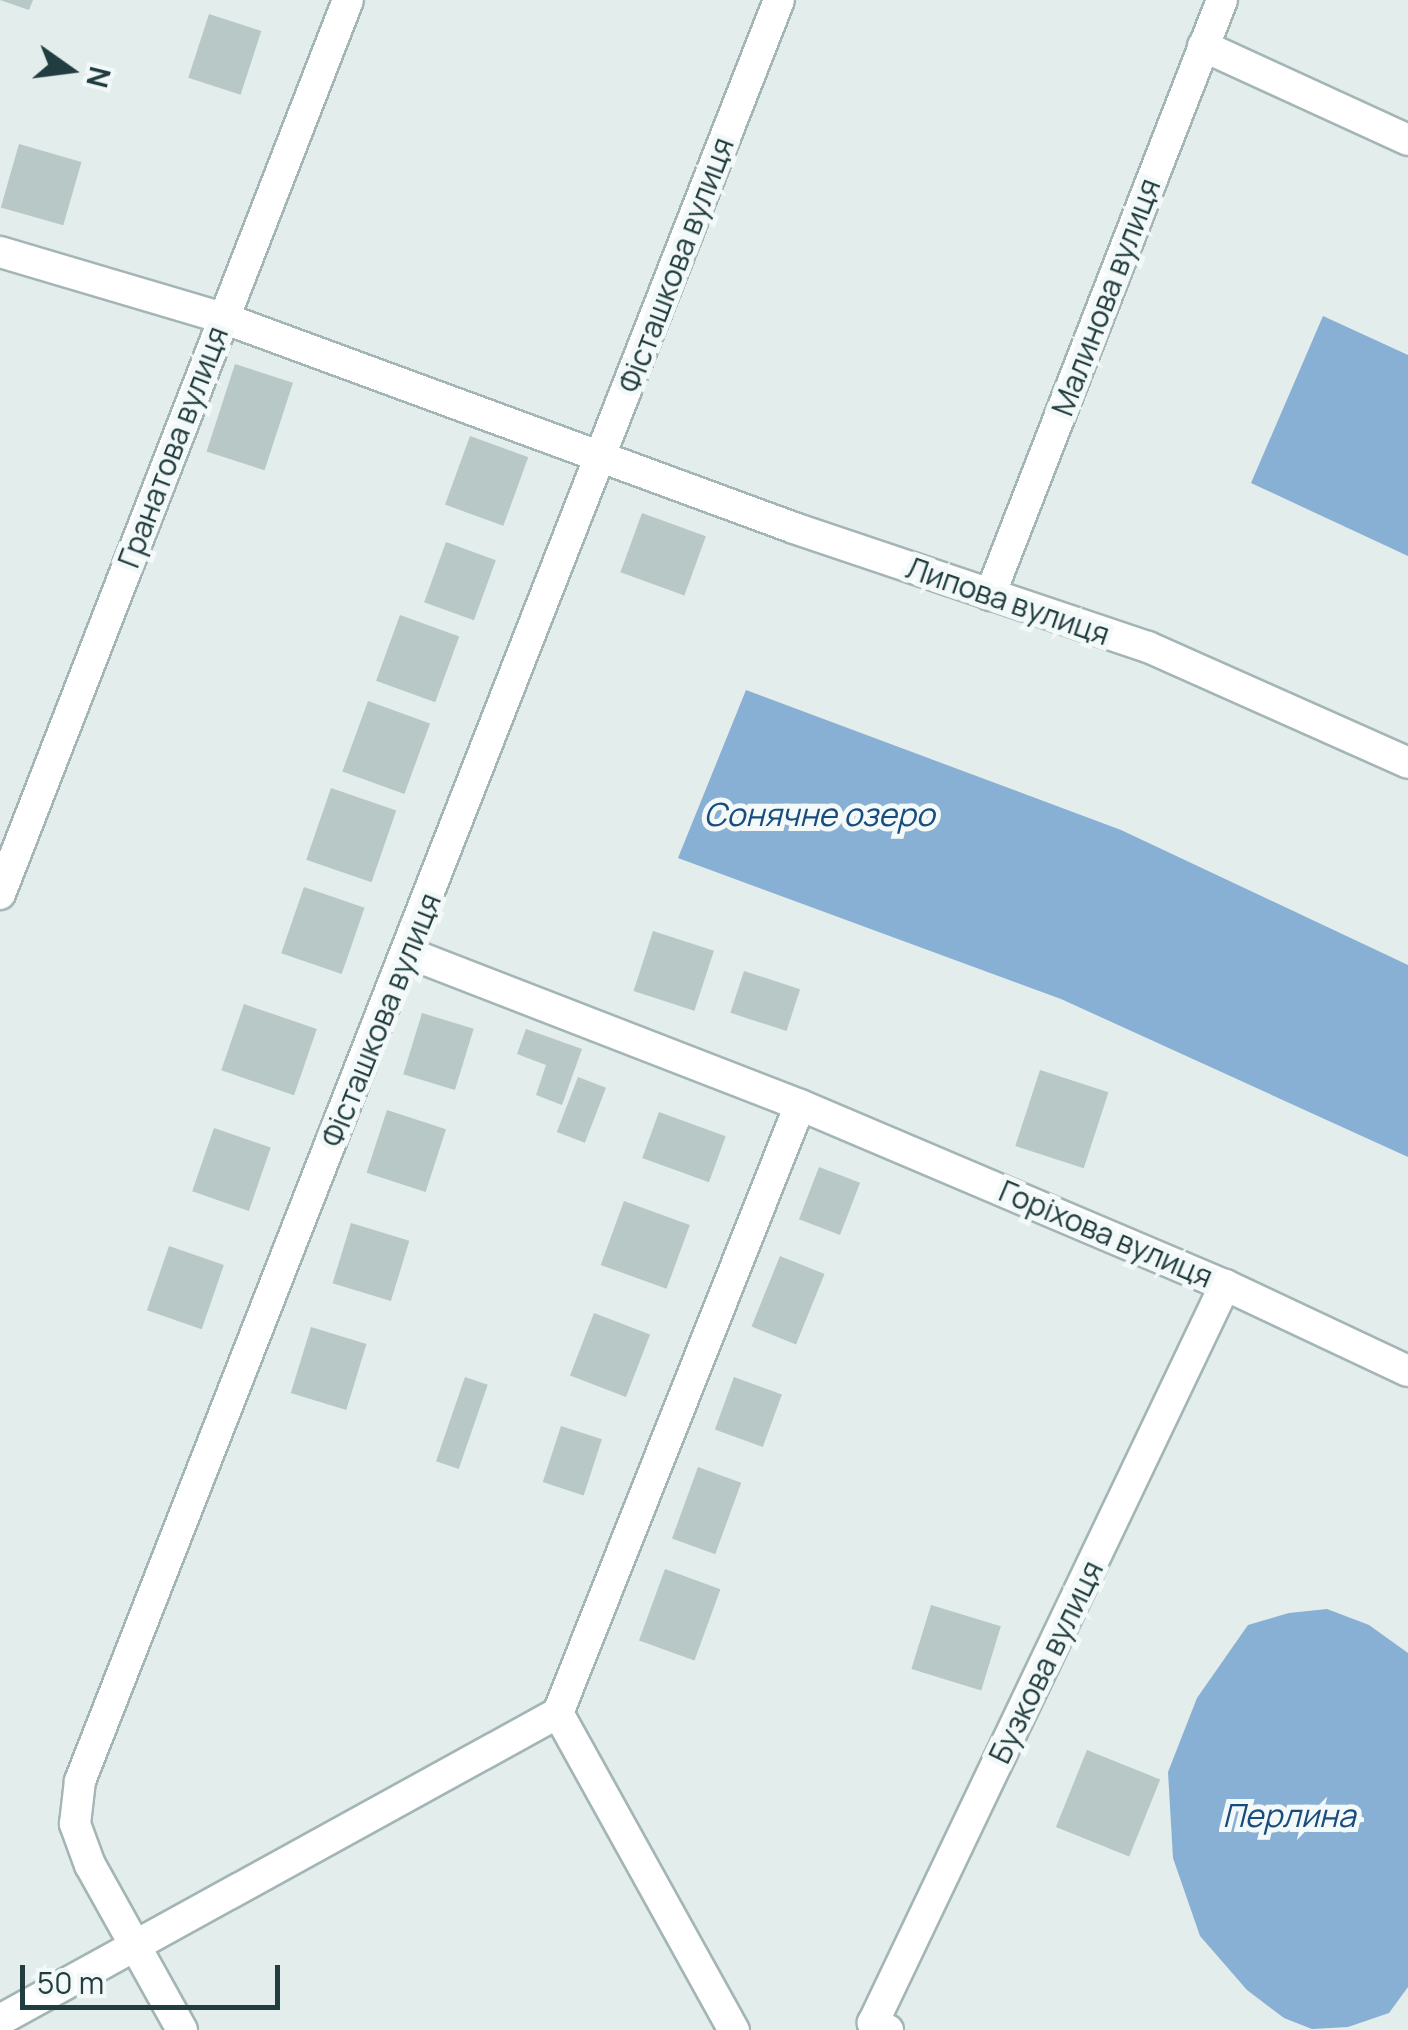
<!DOCTYPE html>
<meta charset="utf-8">
<style>
body{margin:0}
#map{position:relative;width:1408px;height:2030px;overflow:hidden;background:#e2edec;font-family:Manrope,sans-serif}
div>[style]{position:absolute}
[style*='--x']{left:calc(var(--x)*1px);top:calc(var(--y)*1px);width:calc(var(--w)*1px);rotate:calc(var(--a)*1deg)}
.water>*{inset:0;background:#88afd4}
.building>*{inset:0;background:#b7c8c6;transform-origin:0 0}
.roads{filter:drop-shadow(2px 0 #a4b5b5) drop-shadow(-2px 0 #a4b5b5) drop-shadow(0 2px #a4b5b5) drop-shadow(0 -2px #a4b5b5)}
.minor>*{height:30px;margin:-15px;padding:0 15px;transform-origin:15px;border-radius:15px;background:#fff}
span{translate:-50% -50%;white-space:nowrap;text-align:center;line-height:1.15;-webkit-text-stroke:10px #f3f9f8;paint-order:stroke}
.street-label{font-size:30px;color:#213d3f}
.water-label{font-size:32px;color:#184b7e;font-style:italic}
.north{position:absolute;left:20px;top:20px;width:100px;height:100px;-webkit-text-stroke:8px #f3f9f8;paint-order:stroke;rotate:104deg;font-size:28px;font-weight:700;line-height:40px;text-align:center;color:#213d3f}
.north::after{content:'';display:block;margin:auto;width:35px;height:45px;background:#213d3f;clip-path:polygon(50% 0,100% 100%,50% 72%,0 100%)}
.scale{position:absolute;left:20px;top:1965px;width:260px;height:45px;box-sizing:border-box;border:5px solid #213d3f;border-top:0;padding-left:12px;font-size:30px;line-height:35px;white-space:nowrap;color:#213d3f;-webkit-text-stroke:8px #f3f9f8;paint-order:stroke}
</style>
<div id="map">
<div class="water">
<div style="clip-path:polygon(1323px 316px,1408px 355px,1408px 556px,1251px 483px)"></div>
<div style="clip-path:polygon(746px 690px,1121px 830px,1408px 965px,1408px 1157px,1061px 999px,678px 858px)"></div>
<div style="clip-path:polygon(1327px 1609px,1369px 1625px,1408px 1653px,1408px 1987px,1389px 2013px,1348px 2027px,1312px 2029px,1284px 2018px,1247px 1990px,1200px 1936px,1173px 1858px,1168px 1772px,1197px 1698px,1248px 1625px,1289px 1613px)"></div>
</div>
<div class="building">
<div style="clip-path:polygon(0 0,33px 0,29px 10px)"></div>
<div style="left:209px;top:14px;width:55px;height:67px;rotate:18deg"></div>
<div style="left:19px;top:144px;width:65px;height:66px;rotate:16deg"></div>
<div style="left:235px;top:364px;width:61px;height:92px;rotate:18deg"></div>
<div style="left:470px;top:436px;width:62px;height:73px;rotate:20deg"></div>
<div style="left:642px;top:513px;width:68px;height:63px;rotate:20deg"></div>
<div style="left:446px;top:542px;width:53px;height:64px;rotate:20deg"></div>
<div style="left:400px;top:615px;width:63px;height:70px;rotate:20deg"></div>
<div style="left:368px;top:701px;width:66px;height:75px;rotate:20deg"></div>
<div style="left:331px;top:788px;width:69px;height:76px;rotate:19deg"></div>
<div style="left:304px;top:887px;width:64px;height:70px;rotate:19deg"></div>
<div style="left:653px;top:931px;width:64px;height:63px;rotate:18deg"></div>
<div style="left:744px;top:971px;width:59px;height:44px;rotate:18deg"></div>
<div style="left:244px;top:1004px;width:77px;height:70px;rotate:19deg"></div>
<div style="left:422px;top:1013px;width:54px;height:64px;rotate:17deg"></div>
<div style="clip-path:polygon(526px 1029px,582px 1049px,562px 1105px,536px 1095px,546px 1065px,517px 1054px)"></div>
<div style="left:1040px;top:1070px;width:72px;height:80px;rotate:18deg"></div>
<div style="left:578px;top:1077px;width:30px;height:59px;rotate:21deg"></div>
<div style="left:387px;top:1110px;width:62px;height:66px;rotate:18deg"></div>
<div style="left:659px;top:1112px;width:71px;height:49px;rotate:20deg"></div>
<div style="left:214px;top:1128px;width:60px;height:67px;rotate:19deg"></div>
<div style="left:819px;top:1167px;width:44px;height:56px;rotate:21deg"></div>
<div style="left:624px;top:1201px;width:70px;height:68px;rotate:20deg"></div>
<div style="left:351px;top:1223px;width:61px;height:63px;rotate:17deg"></div>
<div style="left:169px;top:1246px;width:58px;height:68px;rotate:19deg"></div>
<div style="left:780px;top:1256px;width:48px;height:76px;rotate:22deg"></div>
<div style="left:594px;top:1313px;width:60px;height:67px;rotate:21deg"></div>
<div style="left:311px;top:1327px;width:58px;height:69px;rotate:17deg"></div>
<div style="left:465px;top:1377px;width:24px;height:89px;rotate:19deg"></div>
<div style="left:734px;top:1377px;width:51px;height:56px;rotate:20deg"></div>
<div style="left:561px;top:1426px;width:43px;height:59px;rotate:18deg"></div>
<div style="left:698px;top:1467px;width:46px;height:76px;rotate:20deg"></div>
<div style="left:665px;top:1569px;width:59px;height:76px;rotate:20deg"></div>
<div style="left:931px;top:1605px;width:73px;height:67px;rotate:17deg"></div>
<div style="left:1087px;top:1750px;width:79px;height:83px;rotate:22deg"></div>
</div>
<div class="roads">
<div class="minor">
<div style="--x:1203;--y:46;--w:226;--a:24.6"></div>
<div style="--x:0;--y:252;--w:233;--a:16.5"></div>
<div style="--x:223;--y:318;--w:608;--a:20.19"></div>
<div style="--x:794;--y:528;--w:373;--a:18.6"></div>
<div style="--x:1148;--y:647;--w:285;--a:24"></div>
<div style="--x:990;--y:595;--w:639;--a:-68.7"></div>
<div style="--x:0;--y:894;--w:959;--a:-68.73"></div>
<div style="--x:408;--y:953;--w:420;--a:21.2"></div>
<div style="--x:800;--y:1105;--w:462;--a:23"></div>
<div style="--x:1225;--y:1285;--w:202;--a:25.2"></div>
<div style="--x:558;--y:1713;--w:654;--a:-68.3"></div>
<div style="--x:558;--y:1713;--w:363;--a:61"></div>
<div style="--x:0;--y:2020;--w:637;--a:-28.82"></div>
<div style="--x:182;--y:2030;--w:189;--a:-119.1"></div>
<div style="--x:90;--y:1865;--w:44;--a:-110.1"></div>
<div style="--x:75;--y:1824;--w:43;--a:-83.4"></div>
<div style="--x:80;--y:1781;--w:1913;--a:-68.57"></div>
<div style="--x:888;--y:2030;--w:17;--a:-155"></div>
<div style="--x:873;--y:2023;--w:818;--a:-64.5"></div>
</div>
</div>
<div class="street-label">
<span style="left:676px;top:265px;rotate:-69deg">Фісташкова вулиця</span>
<span style="left:1106px;top:297px;rotate:-69deg">Малинова вулиця</span>
<span style="left:173px;top:447px;rotate:-69deg">Гранатова вулиця</span>
<span style="left:1008px;top:601px;rotate:19deg">Липова вулиця</span>
<span style="left:381px;top:1020px;rotate:-68deg">Фісташкова вулиця</span>
<span style="left:1106px;top:1234px;rotate:23deg">Горіхова вулиця</span>
<span style="left:1046px;top:1662px;rotate:-64deg">Бузкова вулиця</span>
</div>
<div class="water-label">
<span style="left:819px;top:814px">Сонячне озеро</span>
<span style="left:1289px;top:1815px">Перлина</span>
</div>
<div class="north">N</div>
<div class="scale">50 m</div>
</div>
